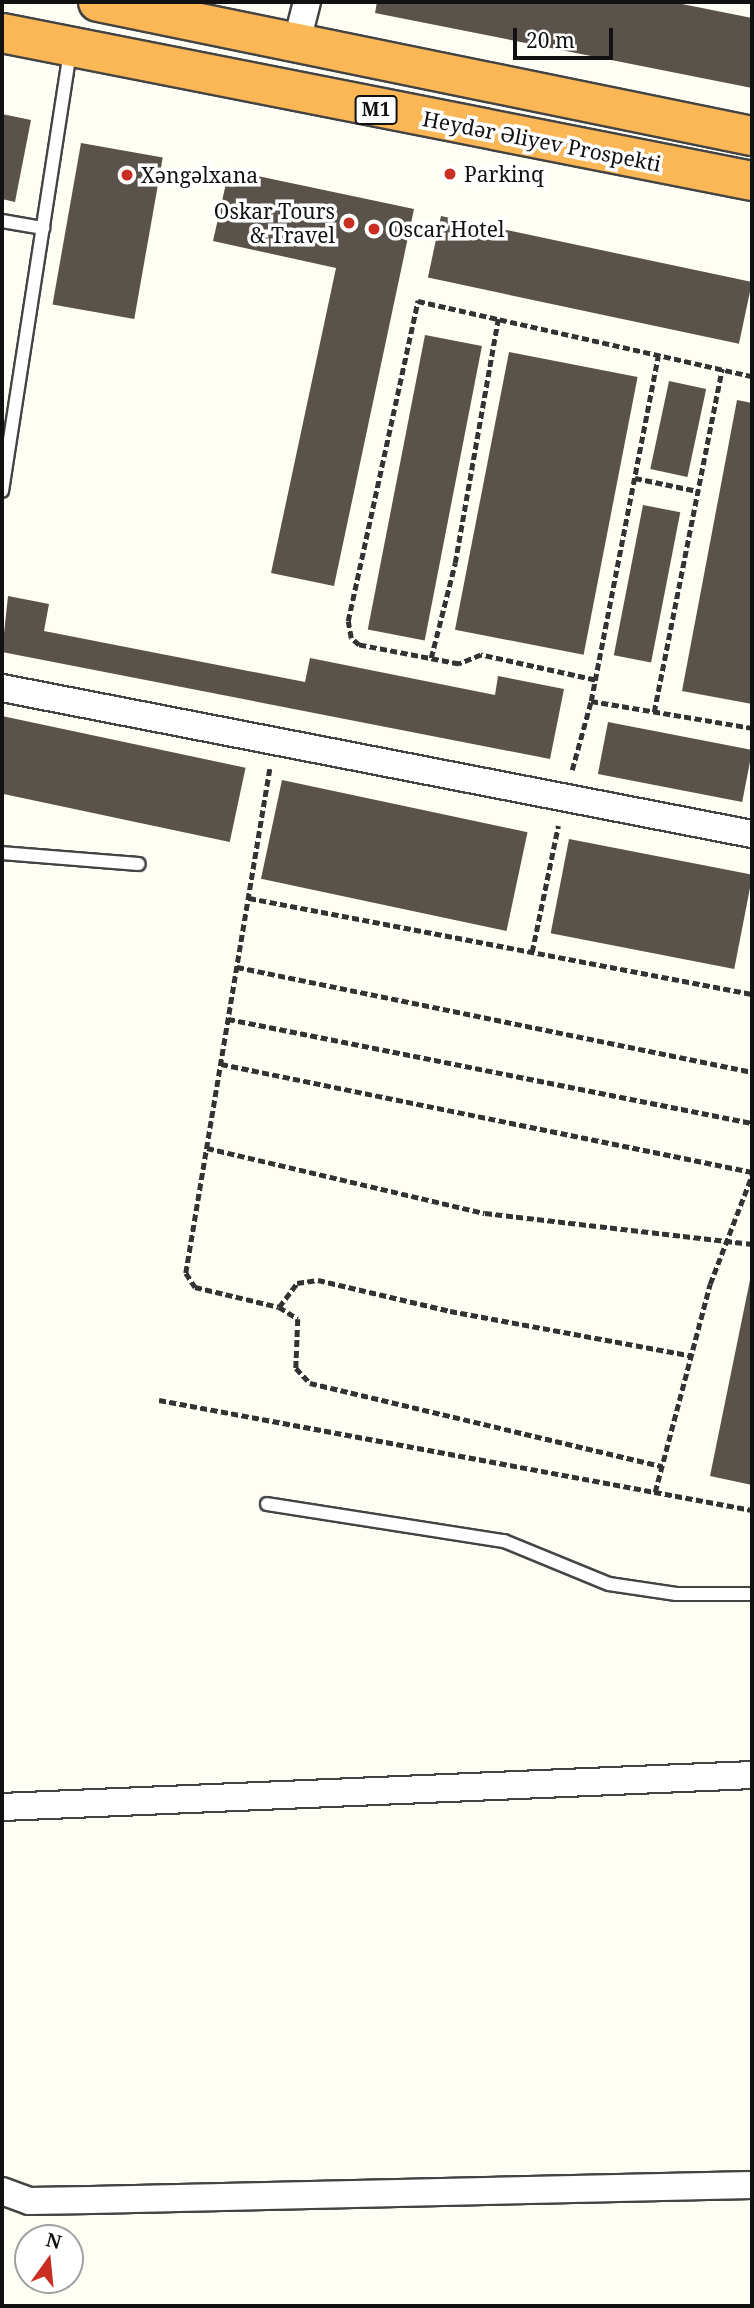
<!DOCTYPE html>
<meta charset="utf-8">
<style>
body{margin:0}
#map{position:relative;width:754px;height:2308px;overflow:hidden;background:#fffef4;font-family:"Noto Serif",serif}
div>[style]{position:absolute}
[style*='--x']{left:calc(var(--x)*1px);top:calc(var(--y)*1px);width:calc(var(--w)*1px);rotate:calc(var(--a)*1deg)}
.building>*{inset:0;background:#5a534c;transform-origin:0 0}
.path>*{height:4.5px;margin-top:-2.25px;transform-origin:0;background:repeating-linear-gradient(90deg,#333 0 7px,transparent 0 10.5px)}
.roads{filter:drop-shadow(2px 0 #444) drop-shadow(-2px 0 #444) drop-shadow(0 2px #444) drop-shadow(0 -2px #444)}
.lane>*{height:12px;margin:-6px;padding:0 6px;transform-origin:6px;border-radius:6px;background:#fff}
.street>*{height:26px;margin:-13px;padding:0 13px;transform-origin:13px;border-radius:13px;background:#fff}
.highway>*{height:38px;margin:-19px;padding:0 19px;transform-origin:19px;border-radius:19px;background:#fbb756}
.dots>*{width:19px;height:19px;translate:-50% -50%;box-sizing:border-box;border:4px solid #fff;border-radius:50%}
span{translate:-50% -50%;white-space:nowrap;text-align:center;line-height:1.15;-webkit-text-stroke:7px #fff;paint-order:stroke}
.shield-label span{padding:2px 5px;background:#fff;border:2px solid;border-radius:5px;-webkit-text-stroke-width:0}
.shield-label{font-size:19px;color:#111;font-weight:700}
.street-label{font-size:21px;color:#111}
.poi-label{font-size:21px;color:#111}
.left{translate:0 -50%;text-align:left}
.right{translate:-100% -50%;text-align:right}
.frame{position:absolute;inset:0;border:4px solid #111;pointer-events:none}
.north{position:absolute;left:14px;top:2224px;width:70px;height:70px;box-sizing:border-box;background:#fff;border:2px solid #a0a0a0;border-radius:50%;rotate:15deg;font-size:19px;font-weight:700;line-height:28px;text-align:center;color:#111}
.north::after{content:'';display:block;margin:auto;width:24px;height:32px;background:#c92e20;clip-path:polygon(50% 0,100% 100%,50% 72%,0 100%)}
.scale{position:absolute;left:513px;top:28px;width:100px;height:32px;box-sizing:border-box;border:4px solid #111;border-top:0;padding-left:9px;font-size:21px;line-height:24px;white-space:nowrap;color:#111;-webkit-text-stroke:5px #fff;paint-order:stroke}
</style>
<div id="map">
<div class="building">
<div style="clip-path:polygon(377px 2px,672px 2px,752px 18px,752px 88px,375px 13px)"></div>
<div style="clip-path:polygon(2px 114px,31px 120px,15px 202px,2px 199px)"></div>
<div style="left:81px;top:143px;width:83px;height:164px;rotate:10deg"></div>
<div style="clip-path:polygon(229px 170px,414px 209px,334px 586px,271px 573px,336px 268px,213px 241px)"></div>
<div style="left:441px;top:216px;width:318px;height:63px;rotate:12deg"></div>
<div style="left:425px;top:335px;width:58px;height:300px;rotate:11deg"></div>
<div style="left:509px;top:352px;width:131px;height:283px;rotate:11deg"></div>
<div style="left:669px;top:381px;width:38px;height:90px;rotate:12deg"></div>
<div style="clip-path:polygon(737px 400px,752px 403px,752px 704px,682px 691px)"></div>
<div style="left:643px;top:505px;width:38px;height:153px;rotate:11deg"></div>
<div style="clip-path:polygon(8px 596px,49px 604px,44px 631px,305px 682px,310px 658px,495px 695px,498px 676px,564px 689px,550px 759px,2px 652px)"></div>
<div style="left:2px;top:716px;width:249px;height:76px;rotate:12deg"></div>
<div style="left:608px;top:722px;width:147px;height:53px;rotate:11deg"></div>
<div style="left:282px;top:780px;width:251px;height:101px;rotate:12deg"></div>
<div style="left:569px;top:839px;width:187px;height:96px;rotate:11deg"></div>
<div style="clip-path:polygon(751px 1275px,752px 1275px,752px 1485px,710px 1476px)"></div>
</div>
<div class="path">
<div style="--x:635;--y:478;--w:64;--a:11.7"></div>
<div style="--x:431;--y:658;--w:98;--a:-75.8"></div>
<div style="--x:455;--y:563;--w:248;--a:-80"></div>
<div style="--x:595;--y:680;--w:117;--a:-167.6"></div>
<div style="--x:481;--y:655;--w:24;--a:158"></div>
<div style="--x:459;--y:664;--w:102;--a:-169.2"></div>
<div style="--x:359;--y:645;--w:11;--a:-139"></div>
<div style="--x:351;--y:638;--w:17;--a:-100"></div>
<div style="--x:348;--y:621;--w:328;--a:-77.7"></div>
<div style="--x:418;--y:301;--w:342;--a:12.7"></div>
<div style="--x:591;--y:701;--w:351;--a:-79"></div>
<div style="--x:654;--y:712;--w:350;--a:-78.8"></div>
<div style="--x:270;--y:769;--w:511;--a:99.46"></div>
<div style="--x:186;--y:1273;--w:17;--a:57"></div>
<div style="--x:195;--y:1287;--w:86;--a:13.4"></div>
<div style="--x:279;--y:1307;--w:22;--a:32"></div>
<div style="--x:298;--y:1319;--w:49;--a:92.3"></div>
<div style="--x:296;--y:1368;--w:21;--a:47"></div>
<div style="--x:310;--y:1383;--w:362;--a:13.3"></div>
<div style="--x:572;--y:770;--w:72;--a:-74.6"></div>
<div style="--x:591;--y:701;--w:163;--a:9.5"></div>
<div style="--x:249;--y:898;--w:512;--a:10.81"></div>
<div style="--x:532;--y:952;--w:129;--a:-78.3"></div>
<div style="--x:237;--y:967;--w:526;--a:11.52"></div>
<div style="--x:228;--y:1019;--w:534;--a:11.23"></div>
<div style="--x:221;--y:1064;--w:542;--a:11.5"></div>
<div style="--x:207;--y:1148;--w:285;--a:13.2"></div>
<div style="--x:485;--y:1213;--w:269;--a:6.6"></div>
<div style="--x:279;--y:1307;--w:30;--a:-53"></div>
<div style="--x:297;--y:1283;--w:21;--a:-8"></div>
<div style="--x:318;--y:1280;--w:136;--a:13.2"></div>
<div style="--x:450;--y:1311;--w:246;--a:10.5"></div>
<div style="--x:159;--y:1400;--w:603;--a:10.51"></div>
<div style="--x:655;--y:1492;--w:215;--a:-75.2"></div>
<div style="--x:710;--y:1284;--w:117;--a:-68.9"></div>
</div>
<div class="roads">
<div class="lane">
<div style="--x:2;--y:221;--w:42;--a:9.7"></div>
<div style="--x:2;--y:491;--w:444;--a:-81.2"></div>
<div style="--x:2;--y:853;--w:137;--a:4.6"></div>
<div style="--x:267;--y:1504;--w:240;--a:8.9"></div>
<div style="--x:504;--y:1541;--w:113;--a:22.3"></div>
<div style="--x:609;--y:1584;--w:68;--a:8.5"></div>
<div style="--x:676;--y:1594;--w:76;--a:0"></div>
</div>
<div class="street">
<div style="--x:296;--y:45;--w:44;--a:-75.7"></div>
<div style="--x:2;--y:688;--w:764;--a:11.02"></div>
<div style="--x:2;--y:1807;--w:751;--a:-2.44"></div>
<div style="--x:2;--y:2191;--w:29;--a:20"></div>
<div style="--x:29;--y:2201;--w:62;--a:-0.9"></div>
<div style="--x:91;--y:2200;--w:661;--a:-1.3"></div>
</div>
<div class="highway">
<div style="--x:98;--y:2;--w:668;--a:11.58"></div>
<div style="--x:2;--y:33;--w:764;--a:11.16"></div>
</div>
</div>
<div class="dots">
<div style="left:450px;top:174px;background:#c92e20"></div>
<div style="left:127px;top:175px;background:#c92e20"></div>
<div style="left:349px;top:223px;background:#c92e20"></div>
<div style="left:374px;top:229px;background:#c92e20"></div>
</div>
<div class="shield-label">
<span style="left:376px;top:110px">M1</span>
</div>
<div class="street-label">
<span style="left:542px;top:141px;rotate:11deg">Heydər Əliyev Prospekti</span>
</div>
<div class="poi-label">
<span class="left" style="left:464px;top:174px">Parkinq</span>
<span class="left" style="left:141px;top:175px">Xəngəlxana</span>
<span class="right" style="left:335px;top:223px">Oskar Tours<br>&amp; Travel</span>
<span class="left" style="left:388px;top:229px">Oscar Hotel</span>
</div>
<div class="frame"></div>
<div class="north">N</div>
<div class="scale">20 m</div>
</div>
